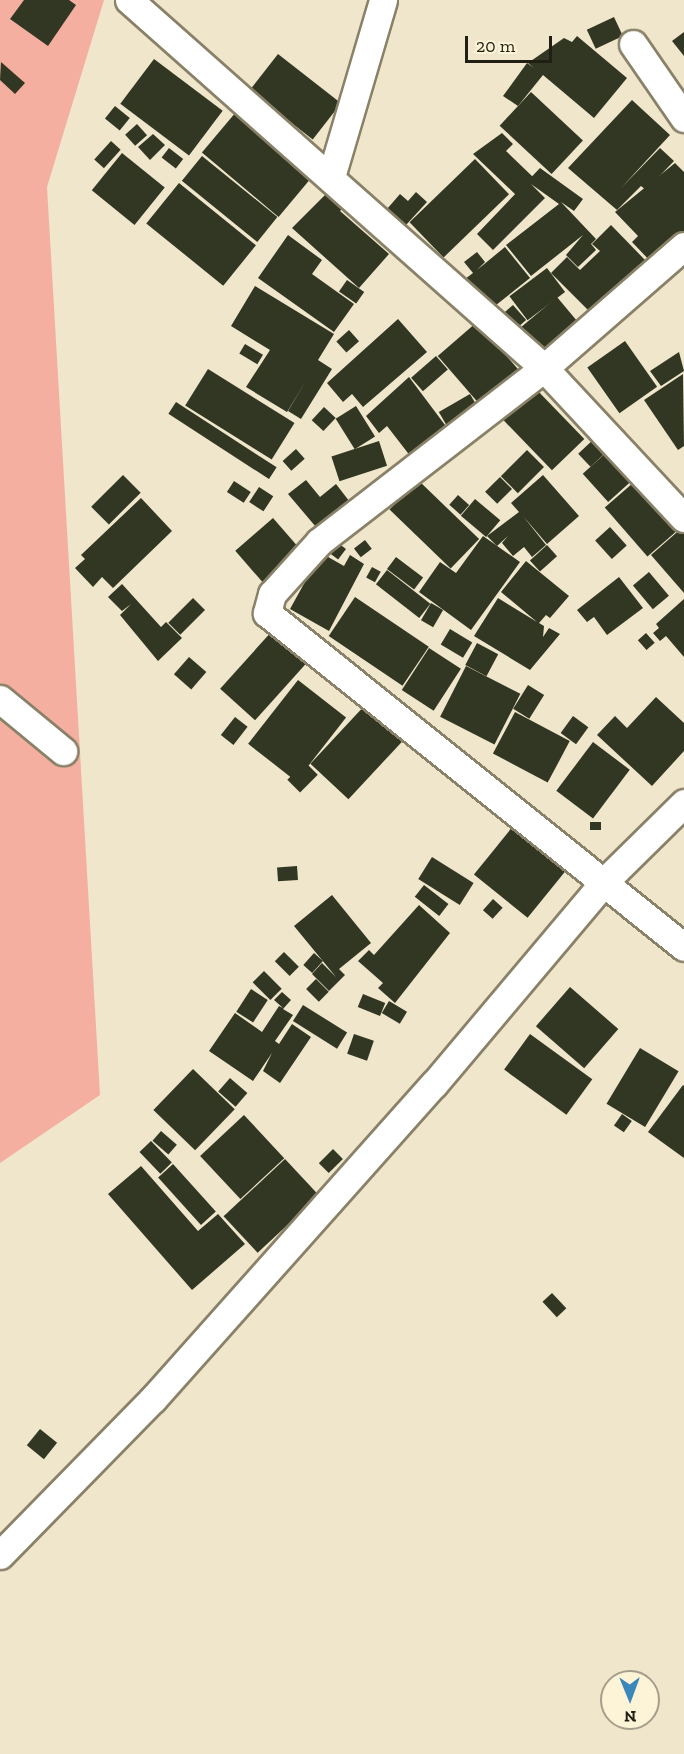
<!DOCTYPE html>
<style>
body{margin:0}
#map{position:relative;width:684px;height:1754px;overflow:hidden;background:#efe6cb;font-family:"Zilla Slab",serif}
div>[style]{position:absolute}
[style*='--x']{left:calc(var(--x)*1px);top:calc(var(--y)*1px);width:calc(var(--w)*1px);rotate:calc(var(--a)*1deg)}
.green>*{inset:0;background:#f5afa0}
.building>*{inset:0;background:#313722;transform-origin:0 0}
.roads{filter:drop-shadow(2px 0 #898168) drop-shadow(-2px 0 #898168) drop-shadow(0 2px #898168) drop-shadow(0 -2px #898168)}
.minor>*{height:27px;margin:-13.5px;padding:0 13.5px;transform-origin:13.5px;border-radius:13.5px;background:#fff}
span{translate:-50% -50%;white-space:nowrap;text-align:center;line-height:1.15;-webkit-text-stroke:6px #fdf4d8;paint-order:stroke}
.north{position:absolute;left:600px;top:1670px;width:60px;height:60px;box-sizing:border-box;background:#fdf4d8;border:2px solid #a59e8a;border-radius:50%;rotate:179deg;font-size:16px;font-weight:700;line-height:24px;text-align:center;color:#211e14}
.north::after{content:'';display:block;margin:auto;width:21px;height:27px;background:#3a87ba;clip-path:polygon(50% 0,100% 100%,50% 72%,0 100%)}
.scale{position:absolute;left:465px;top:36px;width:87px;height:27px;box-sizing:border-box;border:3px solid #211e14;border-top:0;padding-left:8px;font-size:18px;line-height:21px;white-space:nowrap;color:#211e14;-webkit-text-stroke:4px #fdf4d8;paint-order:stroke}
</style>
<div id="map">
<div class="green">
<div style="clip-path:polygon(0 0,104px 0,47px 187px,100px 1095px,0 1163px)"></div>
</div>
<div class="building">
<div style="clip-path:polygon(24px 0,69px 0,76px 5px,48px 46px,10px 19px)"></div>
<div style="left:614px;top:17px;width:21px;height:30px;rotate:65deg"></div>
<div style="clip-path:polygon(684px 32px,684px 56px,672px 41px)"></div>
<div style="clip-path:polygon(577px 36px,627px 78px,594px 118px,543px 75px,518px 106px,503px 96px,527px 63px,534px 68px,528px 63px,564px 38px,572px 42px)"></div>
<div style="left:278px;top:54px;width:80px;height:46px;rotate:38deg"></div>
<div style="left:154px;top:59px;width:86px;height:56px;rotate:37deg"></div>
<div style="clip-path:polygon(1px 62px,25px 83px,15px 94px,0 80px)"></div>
<div style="left:531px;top:92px;width:71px;height:46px;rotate:43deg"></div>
<div style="clip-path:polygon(632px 100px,670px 135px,621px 188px,660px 148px,674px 161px,646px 190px,641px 186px,617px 210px,568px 168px)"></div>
<div style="left:115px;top:106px;width:19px;height:16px;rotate:39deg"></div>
<div style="left:236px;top:112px;width:100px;height:53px;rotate:40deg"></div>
<div style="left:137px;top:124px;width:15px;height:16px;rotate:48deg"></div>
<div style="clip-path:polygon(502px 133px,513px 144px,506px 151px,533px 177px,516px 195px,473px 154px)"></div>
<div style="clip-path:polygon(153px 134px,165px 145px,150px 160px,138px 147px)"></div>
<div style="left:111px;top:141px;width:13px;height:25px;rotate:42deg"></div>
<div style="left:169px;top:148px;width:18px;height:12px;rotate:38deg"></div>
<div style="left:122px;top:153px;width:55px;height:48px;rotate:39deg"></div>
<div style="left:202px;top:156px;width:97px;height:32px;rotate:39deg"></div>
<div style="left:475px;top:159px;width:49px;height:91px;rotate:46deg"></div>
<div style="clip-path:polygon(675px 163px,684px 172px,684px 232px,652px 263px,632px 242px,638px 236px,615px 212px)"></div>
<div style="clip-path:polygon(540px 168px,583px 199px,574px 211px,561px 202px,596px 239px,591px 244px,596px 250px,578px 267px,566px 255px,583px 235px,531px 276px,506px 245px,559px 204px,531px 184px,545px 198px,493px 250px,477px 234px)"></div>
<div style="left:179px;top:183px;width:99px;height:52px;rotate:39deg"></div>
<div style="clip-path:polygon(329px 191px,346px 205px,340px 211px,389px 254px,359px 288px,292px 228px)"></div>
<div style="clip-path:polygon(416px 192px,427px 202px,406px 225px,387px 209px,400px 194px,408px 201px)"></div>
<div style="clip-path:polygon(611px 225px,645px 260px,591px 313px,551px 273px,567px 257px,580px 270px,600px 251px,592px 244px)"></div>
<div style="clip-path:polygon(288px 235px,322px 260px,312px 274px,354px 304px,334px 332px,258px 278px)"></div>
<div style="clip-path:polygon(505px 247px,530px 278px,486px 313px,461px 282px,473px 273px,464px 262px,477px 252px,485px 262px,477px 270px)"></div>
<div style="left:547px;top:268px;width:30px;height:47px;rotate:53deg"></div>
<div style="left:347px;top:280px;width:21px;height:14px;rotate:35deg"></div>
<div style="clip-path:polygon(255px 286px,334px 334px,318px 360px,332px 369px,301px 419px,288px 411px,306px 381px,287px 412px,246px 387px,270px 350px,231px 326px)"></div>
<div style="left:557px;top:297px;width:39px;height:49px;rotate:50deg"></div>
<div style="left:513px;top:305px;width:20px;height:17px;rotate:49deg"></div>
<div style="clip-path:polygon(398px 319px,427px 352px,363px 407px,352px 394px,343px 402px,327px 383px)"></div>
<div style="left:477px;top:322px;width:69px;height:52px;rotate:49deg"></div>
<div style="left:349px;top:330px;width:15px;height:17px;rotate:48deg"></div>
<div style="left:625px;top:341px;width:56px;height:46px;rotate:55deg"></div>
<div style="left:245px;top:344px;width:21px;height:11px;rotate:31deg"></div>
<div style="clip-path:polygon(679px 352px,684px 371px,661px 386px,650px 371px)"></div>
<div style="left:436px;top:356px;width:18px;height:33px;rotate:49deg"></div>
<div style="left:208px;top:369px;width:102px;height:43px;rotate:32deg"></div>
<div style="clip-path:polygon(683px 374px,684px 446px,678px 450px,644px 400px)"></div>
<div style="clip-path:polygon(409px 377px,448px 429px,411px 457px,387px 426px,379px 433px,366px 416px)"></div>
<div style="left:535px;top:388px;width:71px;height:45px;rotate:46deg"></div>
<div style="left:470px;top:394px;width:20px;height:36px;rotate:60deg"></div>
<div style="left:176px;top:402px;width:120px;height:14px;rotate:33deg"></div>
<div style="left:356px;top:406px;width:36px;height:24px;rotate:58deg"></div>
<div style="left:324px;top:407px;width:16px;height:18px;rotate:43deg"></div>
<div style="left:595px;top:438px;width:18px;height:23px;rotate:47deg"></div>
<div style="left:379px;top:441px;width:26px;height:50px;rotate:72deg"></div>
<div style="left:296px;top:449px;width:13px;height:18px;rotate:48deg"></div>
<div style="left:527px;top:450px;width:24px;height:37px;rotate:45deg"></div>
<div style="left:608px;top:451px;width:38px;height:34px;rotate:48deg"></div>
<div style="left:123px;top:475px;width:25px;height:45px;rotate:45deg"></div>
<div style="clip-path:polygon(543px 475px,579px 516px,547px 544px,523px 516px,546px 545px,532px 557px,524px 547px,513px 556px,502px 543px,508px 536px,497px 546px,487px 536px,519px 512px,511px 503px)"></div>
<div style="left:641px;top:476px;width:65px;height:48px;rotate:49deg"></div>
<div style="left:500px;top:477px;width:17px;height:21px;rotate:45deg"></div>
<div style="clip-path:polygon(306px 480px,320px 497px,336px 484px,353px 506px,316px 527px,288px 494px)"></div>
<div style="left:418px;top:480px;width:85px;height:41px;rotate:44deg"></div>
<div style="left:234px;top:481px;width:20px;height:13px;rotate:33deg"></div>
<div style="left:259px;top:487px;width:17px;height:18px;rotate:33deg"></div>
<div style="left:458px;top:495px;width:15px;height:13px;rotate:42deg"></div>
<div style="clip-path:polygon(141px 498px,172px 531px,113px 588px,102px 577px,93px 587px,75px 568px,85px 559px,81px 555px)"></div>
<div style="left:475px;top:499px;width:33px;height:22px;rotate:40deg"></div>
<div style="left:273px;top:518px;width:48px;height:50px;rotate:49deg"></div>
<div style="clip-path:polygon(684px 526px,684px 593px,651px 555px)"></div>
<div style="left:610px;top:527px;width:25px;height:20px;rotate:48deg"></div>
<div style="clip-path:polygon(483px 536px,520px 562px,471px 630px,419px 592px,440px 562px,456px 573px)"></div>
<div style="left:330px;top:537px;width:20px;height:13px;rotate:37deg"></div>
<div style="left:365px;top:540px;width:11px;height:14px;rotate:52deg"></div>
<div style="left:547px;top:545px;width:15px;height:23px;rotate:48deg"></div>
<div style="clip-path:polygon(321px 553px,344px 566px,350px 555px,364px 564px,329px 631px,290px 609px)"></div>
<div style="left:396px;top:557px;width:34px;height:15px;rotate:37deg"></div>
<div style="clip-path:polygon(526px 561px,569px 596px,550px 618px,546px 615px,539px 623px,544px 626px,543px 637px,549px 628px,560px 634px,530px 670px,474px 636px,498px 598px,537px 622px,501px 592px)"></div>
<div style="left:372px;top:567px;width:10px;height:12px;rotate:29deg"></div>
<div style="left:387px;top:570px;width:55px;height:18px;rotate:38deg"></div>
<div style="left:649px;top:572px;width:31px;height:21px;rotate:50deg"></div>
<div style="clip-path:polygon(619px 577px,643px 608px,607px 635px,594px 617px,587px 622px,577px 610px)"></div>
<div style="clip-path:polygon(122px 584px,161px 627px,166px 622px,182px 638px,158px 661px,120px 615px,131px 604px,122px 611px,108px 597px)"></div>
<div style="left:355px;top:597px;width:89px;height:47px;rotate:34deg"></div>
<div style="left:193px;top:598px;width:17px;height:35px;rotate:45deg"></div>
<div style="clip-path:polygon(684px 599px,684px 657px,666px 636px,660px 641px,653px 633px,659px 628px,656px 624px)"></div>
<div style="left:431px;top:603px;width:14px;height:20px;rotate:30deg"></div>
<div style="left:450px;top:629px;width:26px;height:18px;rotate:31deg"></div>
<div style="left:273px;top:630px;width:47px;height:79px;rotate:42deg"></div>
<div style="left:646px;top:633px;width:13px;height:11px;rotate:48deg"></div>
<div style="left:477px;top:643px;width:24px;height:25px;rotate:28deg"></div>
<div style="left:429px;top:648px;width:38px;height:50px;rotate:33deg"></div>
<div style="left:189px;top:657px;width:23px;height:23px;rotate:41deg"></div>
<div style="left:466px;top:666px;width:61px;height:57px;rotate:27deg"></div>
<div style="left:298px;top:680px;width:61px;height:81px;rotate:38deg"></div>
<div style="left:528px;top:685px;width:19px;height:28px;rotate:32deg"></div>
<div style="clip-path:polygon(656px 697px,684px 723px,684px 751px,652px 786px,597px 735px,615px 716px,627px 728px)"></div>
<div style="left:367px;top:703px;width:52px;height:83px;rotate:43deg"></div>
<div style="left:515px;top:712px;width:62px;height:47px;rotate:28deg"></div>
<div style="left:573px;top:716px;width:19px;height:21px;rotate:36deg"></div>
<div style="left:235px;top:717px;width:16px;height:23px;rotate:38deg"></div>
<div style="left:593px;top:742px;width:46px;height:61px;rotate:37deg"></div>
<div style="left:305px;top:762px;width:18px;height:25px;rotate:45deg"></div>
<div style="left:518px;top:820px;width:69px;height:70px;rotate:39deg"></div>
<div style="left:590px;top:822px;width:11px;height:8px"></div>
<div style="left:432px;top:857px;width:49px;height:26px;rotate:32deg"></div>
<div style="left:297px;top:866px;width:14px;height:20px;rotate:86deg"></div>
<div style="left:424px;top:885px;width:31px;height:15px;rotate:38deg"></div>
<div style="clip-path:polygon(332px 895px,371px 943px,339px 969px,345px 975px,329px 991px,312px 974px,322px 963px,336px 977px,294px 926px)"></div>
<div style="left:493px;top:899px;width:13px;height:15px;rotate:42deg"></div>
<div style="clip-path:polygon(419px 905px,450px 933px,395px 1003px,378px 988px,383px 983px,358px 961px,369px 950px,374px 955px)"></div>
<div style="left:284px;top:952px;width:21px;height:13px;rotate:45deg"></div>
<div style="left:314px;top:953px;width:12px;height:16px;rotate:42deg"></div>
<div style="left:264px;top:971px;width:25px;height:16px;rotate:45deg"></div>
<div style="left:316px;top:979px;width:18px;height:14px;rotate:45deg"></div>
<div style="left:570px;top:987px;width:64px;height:52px;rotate:41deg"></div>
<div style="left:251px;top:989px;width:20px;height:27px;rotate:33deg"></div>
<div style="clip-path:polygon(282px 992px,291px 1000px,283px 1009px,293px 1015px,275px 1041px,279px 1044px,292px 1024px,311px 1037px,280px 1083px,263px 1071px,272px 1053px,253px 1081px,209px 1051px,235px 1013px,262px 1032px,279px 1006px,283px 1008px,274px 1000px)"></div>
<div style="left:363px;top:994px;width:24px;height:14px;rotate:22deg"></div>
<div style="left:389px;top:1001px;width:21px;height:14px;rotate:31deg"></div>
<div style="left:303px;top:1005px;width:52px;height:19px;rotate:32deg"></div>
<div style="left:354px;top:1034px;width:21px;height:21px;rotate:19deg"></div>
<div style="left:530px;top:1034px;width:77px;height:44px;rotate:36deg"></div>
<div style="left:640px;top:1048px;width:45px;height:65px;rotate:31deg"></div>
<div style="left:193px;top:1069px;width:58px;height:57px;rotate:44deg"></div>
<div style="left:230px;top:1078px;width:23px;height:18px;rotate:41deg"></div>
<div style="clip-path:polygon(683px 1085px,684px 1086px,684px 1158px,648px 1132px)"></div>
<div style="left:622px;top:1114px;width:12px;height:14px;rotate:35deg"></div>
<div style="left:244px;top:1115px;width:59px;height:60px;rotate:47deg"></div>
<div style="left:161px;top:1131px;width:21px;height:13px;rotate:41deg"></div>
<div style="left:151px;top:1141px;width:30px;height:16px;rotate:46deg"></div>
<div style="left:333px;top:1149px;width:14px;height:20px;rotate:45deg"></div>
<div style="left:285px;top:1159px;width:50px;height:84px;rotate:47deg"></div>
<div style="left:173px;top:1164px;width:64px;height:20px;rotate:48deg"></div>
<div style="clip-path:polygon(141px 1166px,198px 1231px,218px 1214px,245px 1244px,192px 1290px,108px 1194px)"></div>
<div style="left:552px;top:1293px;width:21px;height:13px;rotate:47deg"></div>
<div style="left:40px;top:1429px;width:22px;height:21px;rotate:39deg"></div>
</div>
<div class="roads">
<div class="minor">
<div style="--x:129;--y:0;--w:555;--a:41.56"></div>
<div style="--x:544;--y:368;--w:205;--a:47"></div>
<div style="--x:633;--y:44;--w:90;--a:55.4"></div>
<div style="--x:331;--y:177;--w:184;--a:-73.6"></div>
<div style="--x:684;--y:246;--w:186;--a:138.9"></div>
<div style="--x:544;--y:368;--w:284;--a:142.3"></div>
<div style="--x:319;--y:542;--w:70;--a:132.1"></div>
<div style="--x:272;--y:594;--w:20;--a:105"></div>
<div style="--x:267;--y:613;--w:534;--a:38.69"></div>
<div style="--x:0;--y:699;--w:82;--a:39.5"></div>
<div style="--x:0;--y:1555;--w:219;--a:-45.6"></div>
<div style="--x:153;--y:1399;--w:422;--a:-48.3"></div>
<div style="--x:434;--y:1084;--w:265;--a:-49.9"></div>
<div style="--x:605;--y:881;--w:111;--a:-44.6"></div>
</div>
</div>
<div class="north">N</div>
<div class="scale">20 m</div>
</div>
